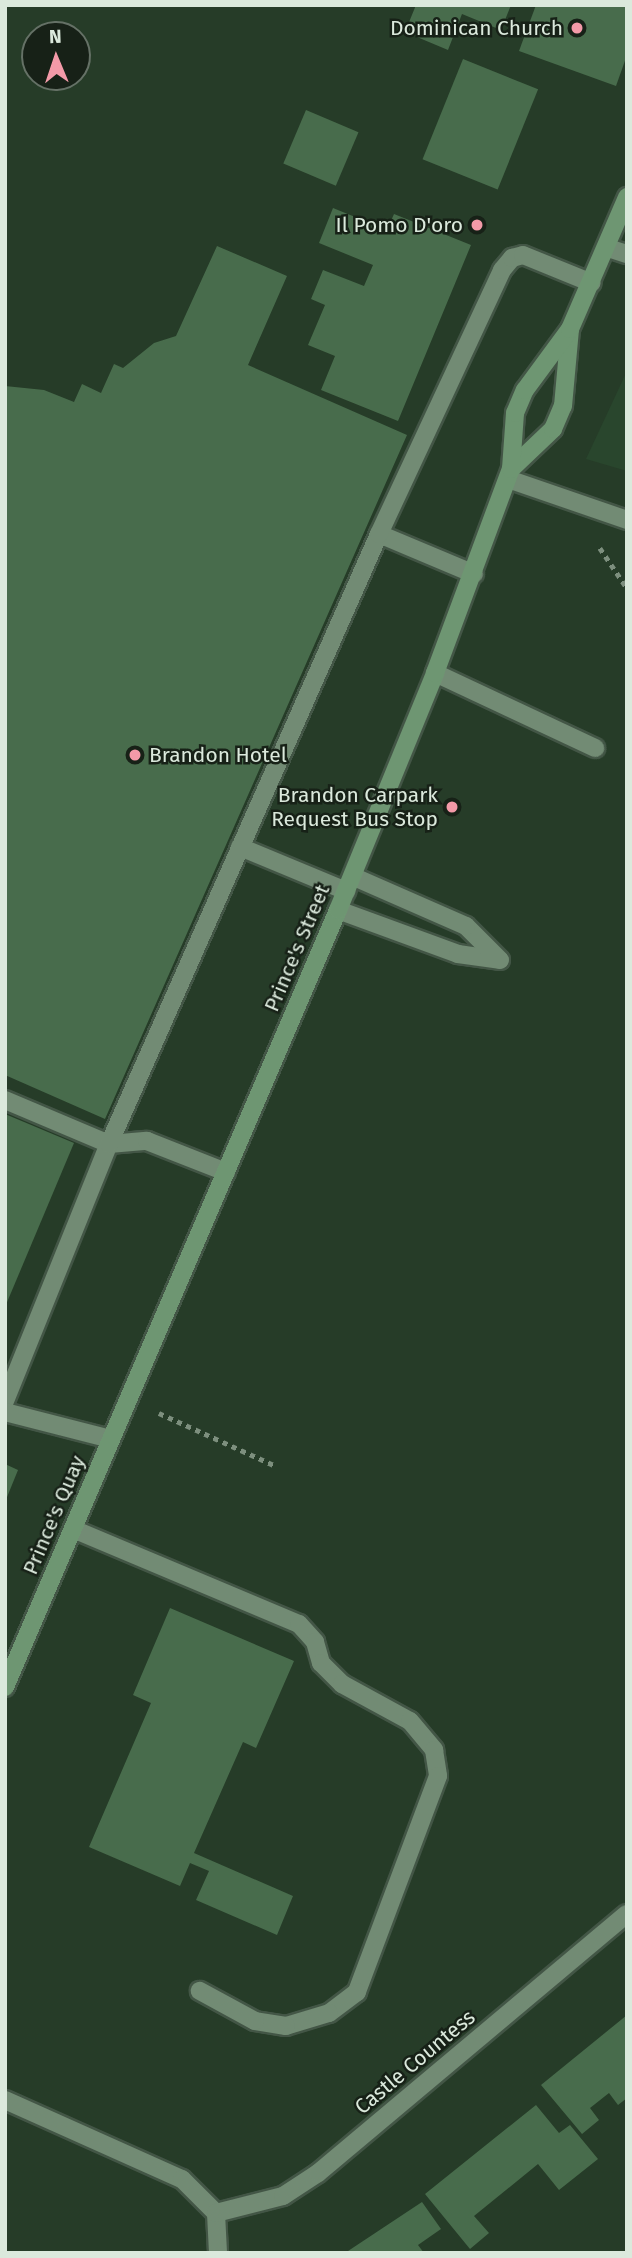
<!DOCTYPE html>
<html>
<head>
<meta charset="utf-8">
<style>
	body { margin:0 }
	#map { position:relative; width:632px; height:2258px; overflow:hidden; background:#263c28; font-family:"Fira Sans",sans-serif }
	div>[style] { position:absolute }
	.built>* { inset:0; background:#29462d }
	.building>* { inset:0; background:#486c4c; transform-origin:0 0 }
	.path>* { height:4.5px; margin-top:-2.25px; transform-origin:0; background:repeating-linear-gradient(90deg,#7d8f7e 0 5px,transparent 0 10px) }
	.roads { filter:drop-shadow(2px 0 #435646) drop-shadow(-2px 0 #435646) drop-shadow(0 2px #435646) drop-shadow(0 -2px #435646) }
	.service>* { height:18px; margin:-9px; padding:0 9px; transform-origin:9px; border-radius:9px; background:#728b74 }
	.pedestrian>* { height:18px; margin:-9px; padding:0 9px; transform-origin:9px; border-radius:9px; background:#728b74 }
	.minor>* { height:18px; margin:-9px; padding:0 9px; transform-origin:9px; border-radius:9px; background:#728b74 }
	.tertiary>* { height:18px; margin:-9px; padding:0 9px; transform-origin:9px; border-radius:9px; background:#728b74 }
	.secondary>* { height:18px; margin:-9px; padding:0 9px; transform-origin:9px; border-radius:9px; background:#6e9672 }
	.dots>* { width:19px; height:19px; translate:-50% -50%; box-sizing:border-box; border:4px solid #172117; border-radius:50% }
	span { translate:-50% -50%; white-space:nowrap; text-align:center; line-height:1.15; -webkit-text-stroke:5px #172117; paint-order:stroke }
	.poi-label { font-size:21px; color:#dbe9dc }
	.right { translate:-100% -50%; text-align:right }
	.left { translate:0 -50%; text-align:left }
	.street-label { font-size:21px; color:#dbe9dc }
	.frame { position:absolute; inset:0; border:7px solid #dbe9dc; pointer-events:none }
	.north { position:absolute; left:21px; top:21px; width:70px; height:70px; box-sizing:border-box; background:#172117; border:2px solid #657166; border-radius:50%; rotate:358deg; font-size:19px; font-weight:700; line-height:28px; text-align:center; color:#dbe9dc }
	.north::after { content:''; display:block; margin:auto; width:24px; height:32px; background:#f39aa8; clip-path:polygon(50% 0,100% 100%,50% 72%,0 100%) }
</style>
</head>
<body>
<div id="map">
	<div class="built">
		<i style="clip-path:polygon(627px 371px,627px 471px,586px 459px)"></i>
	</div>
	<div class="building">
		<i style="clip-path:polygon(416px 5px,511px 5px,501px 30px,462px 14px,448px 50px,405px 32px)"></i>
		<i style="clip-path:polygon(536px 5px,627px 5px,627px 55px,616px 86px,519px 51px)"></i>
		<i style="left:463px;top:59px;width:81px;height:108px;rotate:22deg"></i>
		<i style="left:306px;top:110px;width:57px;height:58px;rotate:23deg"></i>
		<i style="clip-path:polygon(333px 208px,387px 230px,394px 214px,471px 245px,398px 421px,321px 390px,335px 356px,308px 345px,325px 305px,311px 299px,323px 270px,364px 286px,373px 265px,319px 243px)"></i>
		<i style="clip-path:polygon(217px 246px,287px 276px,248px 365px,407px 435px,105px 1119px,5px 1075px,5px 386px,44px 390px,74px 402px,82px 384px,101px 393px,114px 364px,123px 368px,154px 343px,176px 336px)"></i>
		<i style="clip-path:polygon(5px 1114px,74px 1143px,5px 1307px)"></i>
		<i style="clip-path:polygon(5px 1464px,18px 1470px,5px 1502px)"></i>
		<i style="clip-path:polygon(170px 1608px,294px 1661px,256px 1748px,243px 1742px,194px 1853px,293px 1896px,277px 1935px,196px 1900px,209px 1871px,190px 1863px,180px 1886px,89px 1847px,151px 1703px,133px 1695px)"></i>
		<i style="clip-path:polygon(627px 2015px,627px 2098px,618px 2105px,609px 2093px,590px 2108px,599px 2120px,582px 2134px,541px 2085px)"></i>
		<i style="clip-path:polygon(536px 2105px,559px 2133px,570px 2125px,598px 2159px,559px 2190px,538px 2164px,474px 2216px,489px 2233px,470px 2249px,425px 2194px)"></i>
		<i style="clip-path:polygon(422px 2202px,441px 2229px,418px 2245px,424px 2253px,345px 2253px)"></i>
	</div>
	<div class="path">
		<i style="left:600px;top:548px;width:48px;rotate:56deg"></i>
		<i style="left:159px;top:1413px;width:128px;rotate:24.4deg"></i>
	</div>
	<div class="roads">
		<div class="service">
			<i style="left:379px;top:534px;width:103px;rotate:22.8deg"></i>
			<i style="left:435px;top:673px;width:177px;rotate:25.1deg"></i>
			<i style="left:240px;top:847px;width:115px;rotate:22.5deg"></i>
			<i style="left:338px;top:910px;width:128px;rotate:20.1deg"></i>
			<i style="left:458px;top:954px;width:42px;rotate:8.1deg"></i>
			<i style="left:500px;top:960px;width:48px;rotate:-135deg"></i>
			<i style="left:466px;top:926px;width:124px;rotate:-156.3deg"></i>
			<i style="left:5px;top:1100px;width:113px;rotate:22.9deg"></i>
			<i style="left:109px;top:1144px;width:38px;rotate:-5deg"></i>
			<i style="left:147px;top:1141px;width:85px;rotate:21.4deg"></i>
			<i style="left:5px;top:1401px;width:277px;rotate:-68deg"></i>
			<i style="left:109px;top:1144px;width:667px;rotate:-66.12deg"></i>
			<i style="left:379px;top:534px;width:291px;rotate:-65deg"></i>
			<i style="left:502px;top:270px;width:16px;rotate:-50deg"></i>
			<i style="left:512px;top:258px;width:11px;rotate:-15deg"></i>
			<i style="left:523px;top:255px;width:74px;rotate:22.1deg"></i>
			<i style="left:73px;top:1529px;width:245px;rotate:22.8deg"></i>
			<i style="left:299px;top:1624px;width:24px;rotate:48deg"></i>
			<i style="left:315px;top:1642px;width:22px;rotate:74deg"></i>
			<i style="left:321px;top:1663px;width:30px;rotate:45deg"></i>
			<i style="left:342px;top:1684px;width:77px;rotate:28.6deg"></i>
			<i style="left:410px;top:1721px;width:38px;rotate:50deg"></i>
			<i style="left:434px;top:1750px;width:26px;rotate:81deg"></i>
			<i style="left:438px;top:1776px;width:231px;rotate:110.6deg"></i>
			<i style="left:357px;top:1992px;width:35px;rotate:143deg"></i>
			<i style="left:329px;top:2013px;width:45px;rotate:163.2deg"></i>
			<i style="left:286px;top:2026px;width:31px;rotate:-171deg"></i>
			<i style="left:255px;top:2021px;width:63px;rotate:-151.4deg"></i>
		</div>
		<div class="pedestrian">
			<i style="left:508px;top:479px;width:126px;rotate:19deg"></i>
		</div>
		<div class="minor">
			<i style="left:5px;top:1412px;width:109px;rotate:14.3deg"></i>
			<i style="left:5px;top:2100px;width:194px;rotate:24.1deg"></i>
			<i style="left:182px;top:2179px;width:48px;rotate:45deg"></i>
			<i style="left:216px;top:2213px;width:40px;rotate:87.1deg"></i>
			<i style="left:216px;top:2213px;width:69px;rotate:-14.2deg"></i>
			<i style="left:283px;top:2196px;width:42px;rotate:-33.3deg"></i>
			<i style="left:318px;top:2173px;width:403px;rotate:-40deg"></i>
		</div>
		<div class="tertiary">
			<i style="left:608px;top:248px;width:20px;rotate:18deg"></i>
		</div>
		<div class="secondary">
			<i style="left:511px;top:469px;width:58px;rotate:-43.6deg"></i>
			<i style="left:553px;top:429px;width:25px;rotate:-67deg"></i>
			<i style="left:563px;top:406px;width:77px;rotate:-84.8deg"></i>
			<i style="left:5px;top:1687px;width:845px;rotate:-66.8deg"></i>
			<i style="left:338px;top:910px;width:256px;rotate:-67.7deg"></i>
			<i style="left:435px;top:673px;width:218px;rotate:-69.6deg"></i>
			<i style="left:511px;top:469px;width:56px;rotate:-85.9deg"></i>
			<i style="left:515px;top:413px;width:25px;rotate:-67deg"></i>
			<i style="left:525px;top:390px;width:76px;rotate:-53.6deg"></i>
			<i style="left:570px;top:329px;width:144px;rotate:-66.6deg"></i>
		</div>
	</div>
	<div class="dots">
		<i style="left:577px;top:28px;background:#f39aa8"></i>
		<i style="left:477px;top:225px;background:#f39aa8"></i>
		<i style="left:135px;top:755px;background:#f39aa8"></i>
		<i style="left:452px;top:807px;background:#f39aa8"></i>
	</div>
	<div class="poi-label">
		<span class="right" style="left:563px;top:28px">Dominican Church</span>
		<span class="right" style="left:463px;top:225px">Il Pomo D'oro</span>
		<span class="left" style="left:149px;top:755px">Brandon Hotel</span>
		<span class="right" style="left:438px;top:807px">Brandon Carpark<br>Request Bus Stop</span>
	</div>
	<div class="street-label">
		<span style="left:297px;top:948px;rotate:-67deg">Prince's Street</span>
		<span style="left:54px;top:1515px;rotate:-67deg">Prince's Quay</span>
		<span style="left:415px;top:2062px;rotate:-40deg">Castle Countess</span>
	</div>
	<div class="frame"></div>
	<div class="north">N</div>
</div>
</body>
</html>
